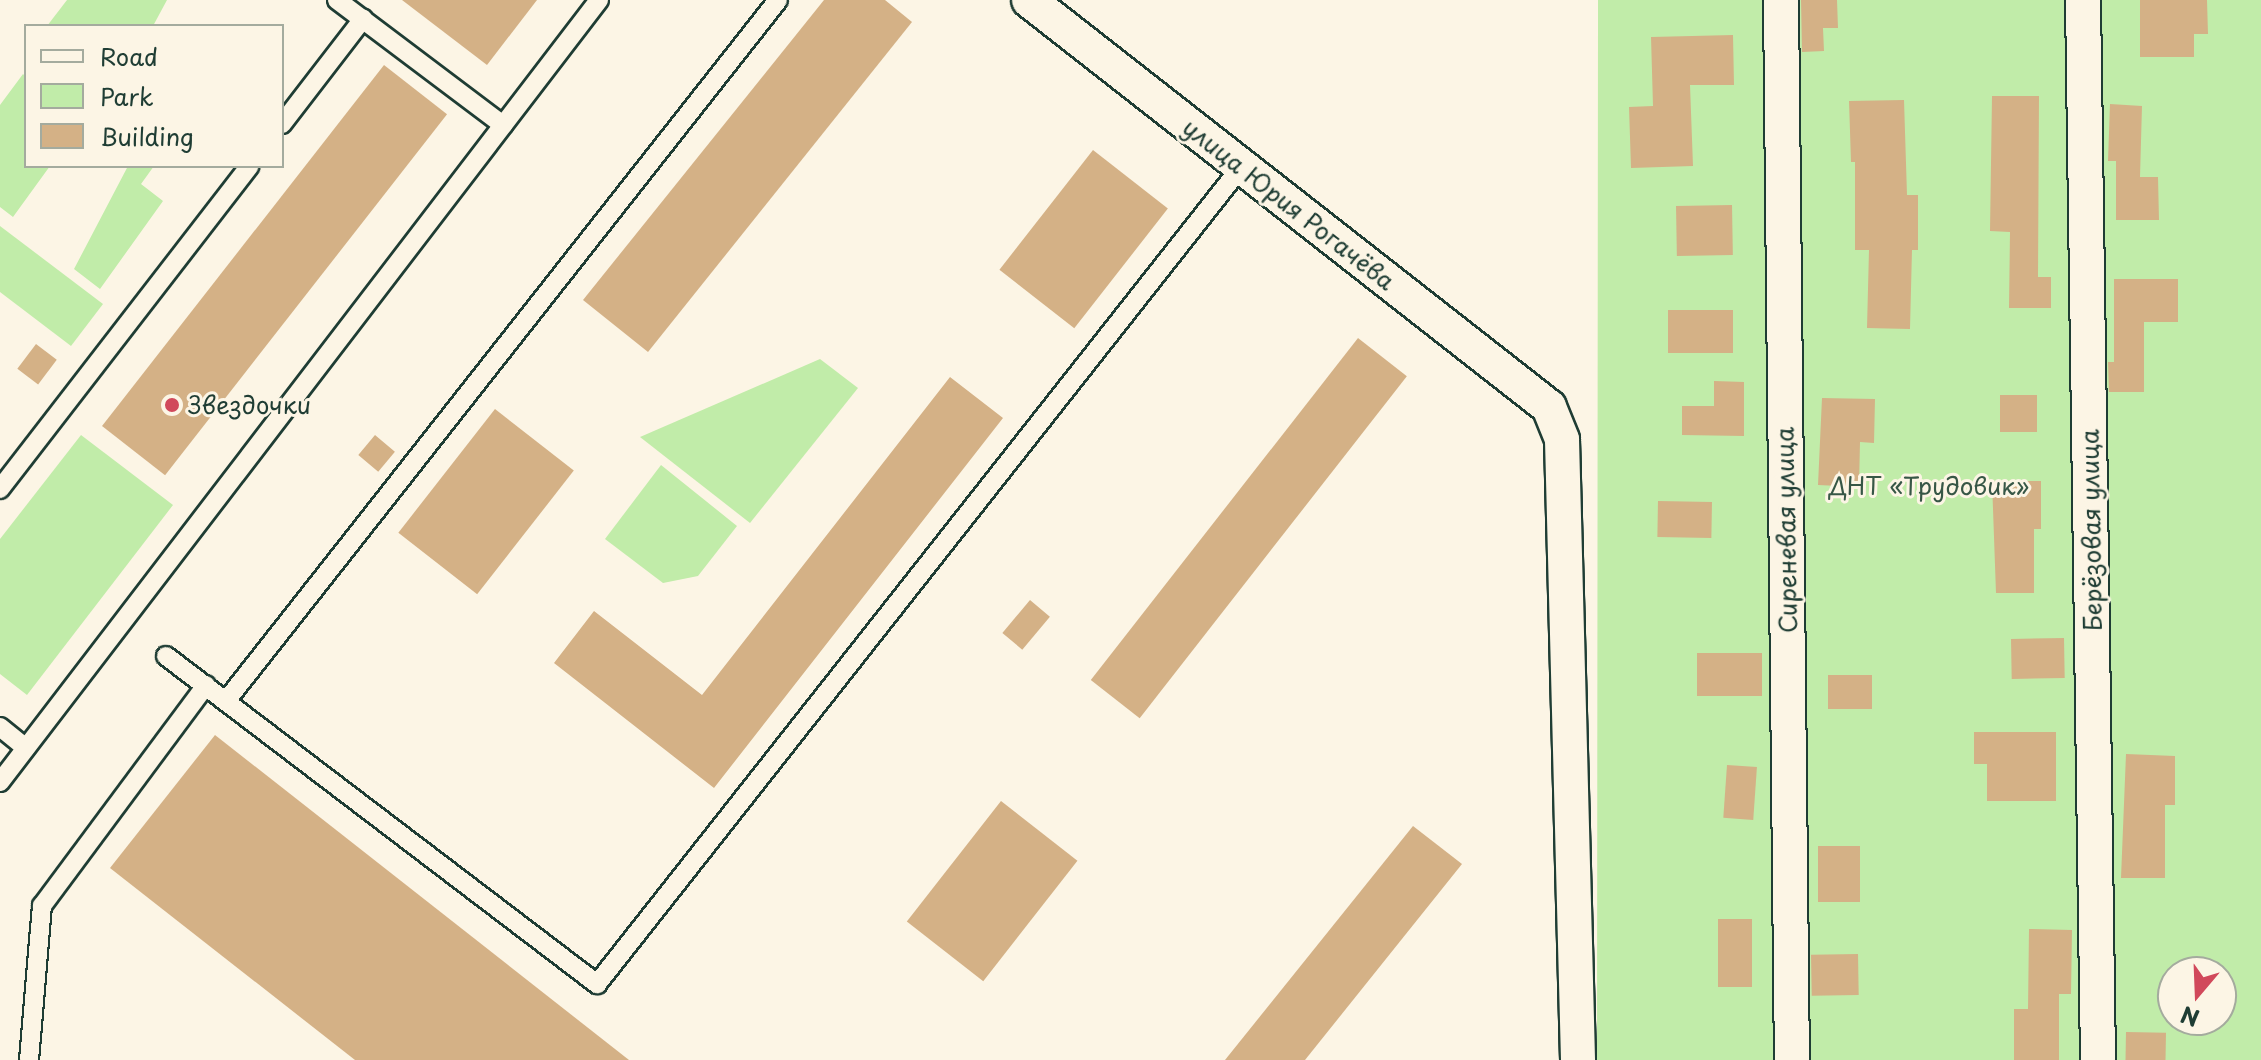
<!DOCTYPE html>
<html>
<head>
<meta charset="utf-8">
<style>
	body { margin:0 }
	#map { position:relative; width:2261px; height:1060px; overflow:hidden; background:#fcf5e5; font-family:"Playpen Sans",sans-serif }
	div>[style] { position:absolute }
	.green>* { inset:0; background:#c1eca9 }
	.building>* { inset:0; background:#d4b186; transform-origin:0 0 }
	.roads { filter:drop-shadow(2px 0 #1f3d34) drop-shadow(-2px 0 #1f3d34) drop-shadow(0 2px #1f3d34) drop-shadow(0 -2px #1f3d34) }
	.service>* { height:18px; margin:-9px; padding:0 9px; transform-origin:9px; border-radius:9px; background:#fcf5e5 }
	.minor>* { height:34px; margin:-17px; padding:0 17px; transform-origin:17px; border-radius:17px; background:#fcf5e5 }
	.dots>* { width:22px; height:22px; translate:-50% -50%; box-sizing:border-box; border:4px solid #fcf5e5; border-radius:50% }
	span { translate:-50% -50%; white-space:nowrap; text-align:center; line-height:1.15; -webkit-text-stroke:6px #fcf5e5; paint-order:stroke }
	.street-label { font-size:24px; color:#1f3d34 }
	.poi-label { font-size:24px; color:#1f3d34 }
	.left { translate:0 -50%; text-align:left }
	.park-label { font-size:24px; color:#375746 }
	.legend { position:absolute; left:24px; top:24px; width:260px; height:144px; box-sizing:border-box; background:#fcf5e5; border:2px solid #a4ab9e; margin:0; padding:10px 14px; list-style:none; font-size:24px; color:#1f3d34 }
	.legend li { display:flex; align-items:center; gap:16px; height:40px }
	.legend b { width:40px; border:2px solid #a4ab9e }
	.north { position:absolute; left:2157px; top:956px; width:80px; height:80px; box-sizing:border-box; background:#fcf5e5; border:2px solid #a4ab9e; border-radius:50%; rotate:199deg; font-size:22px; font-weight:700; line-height:32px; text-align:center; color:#1f3d34 }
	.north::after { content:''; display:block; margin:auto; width:28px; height:36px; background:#d1495b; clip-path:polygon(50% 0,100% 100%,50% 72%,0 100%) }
</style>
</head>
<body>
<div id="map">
	<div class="green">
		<i style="clip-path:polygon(67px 0,167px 0,153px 26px,47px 26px)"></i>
		<i style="clip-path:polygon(evenodd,1598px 0,2261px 0,2261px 1060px,1597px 1060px,1598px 0,2173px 972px,2221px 972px,2221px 1020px,2173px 1020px,2173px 972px)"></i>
		<i style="clip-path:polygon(23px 74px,26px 77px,26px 166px,50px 166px,13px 217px,0 207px,0 105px)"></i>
		<i style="clip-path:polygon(128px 166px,154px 166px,141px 184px,163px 201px,100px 289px,74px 269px)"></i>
		<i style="clip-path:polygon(0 226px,103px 304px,71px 346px,0 292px)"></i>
		<i style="clip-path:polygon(820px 359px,858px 388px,750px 523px,640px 437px)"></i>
		<i style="clip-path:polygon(81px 435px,173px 505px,27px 695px,0 674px,0 539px)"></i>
		<i style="clip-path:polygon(661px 465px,737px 526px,698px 576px,663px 583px,605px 539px)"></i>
	</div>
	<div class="building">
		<i style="clip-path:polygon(402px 0,537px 0,487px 65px)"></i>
		<i style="clip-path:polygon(824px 0,885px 0,912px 22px,648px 352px,583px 300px)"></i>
		<i style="clip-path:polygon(1801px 0,1837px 0,1838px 28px,1823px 28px,1824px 51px,1802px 52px)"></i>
		<i style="clip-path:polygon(2140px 0,2207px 0,2208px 34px,2194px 34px,2194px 57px,2140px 57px)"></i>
		<i style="clip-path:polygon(1733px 35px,1734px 85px,1690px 85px,1693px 166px,1631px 168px,1629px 107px,1653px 106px,1651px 37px)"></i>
		<i style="left:384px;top:65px;width:80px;height:458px;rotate:38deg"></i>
		<i style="clip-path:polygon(1992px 96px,2039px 96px,2038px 277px,2051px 277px,2051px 308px,2009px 308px,2010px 232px,1990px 231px)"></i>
		<i style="clip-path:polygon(1904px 100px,1907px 195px,1918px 195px,1918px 250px,1912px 250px,1910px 329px,1867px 328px,1869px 250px,1855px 250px,1855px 162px,1851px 162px,1849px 101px)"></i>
		<i style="clip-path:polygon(2110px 104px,2142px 106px,2140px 177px,2158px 177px,2159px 220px,2116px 220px,2116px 161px,2108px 161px)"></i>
		<i style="left:1093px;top:150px;width:95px;height:152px;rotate:38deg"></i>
		<i style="left:1732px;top:205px;width:50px;height:56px;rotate:89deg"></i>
		<i style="clip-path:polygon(2114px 279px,2178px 279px,2178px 322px,2144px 322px,2144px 392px,2109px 392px,2108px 362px,2114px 362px)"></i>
		<i style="left:1733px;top:310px;width:43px;height:65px;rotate:90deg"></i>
		<i style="left:1358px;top:338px;width:62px;height:434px;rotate:38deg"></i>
		<i style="left:36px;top:344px;width:26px;height:31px;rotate:37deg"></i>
		<i style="clip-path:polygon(950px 377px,1003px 418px,714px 788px,554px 663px,594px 611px,702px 695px)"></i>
		<i style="clip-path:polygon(1714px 381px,1744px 382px,1744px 436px,1682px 435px,1682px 406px,1714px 406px)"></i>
		<i style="left:2000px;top:395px;width:37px;height:37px"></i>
		<i style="clip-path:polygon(1822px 398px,1875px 399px,1874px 443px,1860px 442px,1859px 487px,1818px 485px)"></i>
		<i style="left:495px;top:409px;width:100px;height:157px;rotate:38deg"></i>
		<i style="left:375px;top:435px;width:26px;height:26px;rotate:40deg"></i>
		<i style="clip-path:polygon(1992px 481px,2041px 481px,2041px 529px,2034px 529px,2034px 593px,1996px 593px)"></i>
		<i style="left:1658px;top:501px;width:54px;height:36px;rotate:1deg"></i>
		<i style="left:1030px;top:600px;width:26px;height:43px;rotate:40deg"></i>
		<i style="left:2064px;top:638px;width:40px;height:53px;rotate:89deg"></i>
		<i style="left:1697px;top:653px;width:65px;height:43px"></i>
		<i style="left:1828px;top:675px;width:44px;height:34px"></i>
		<i style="clip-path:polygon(1974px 732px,2056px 732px,2056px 801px,1987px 801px,1987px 764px,1974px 764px)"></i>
		<i style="clip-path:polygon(215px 735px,629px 1060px,355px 1060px,110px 868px)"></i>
		<i style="clip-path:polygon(2126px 754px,2175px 756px,2175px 805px,2165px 805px,2165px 878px,2121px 878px)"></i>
		<i style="left:1727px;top:765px;width:30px;height:53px;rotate:4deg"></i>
		<i style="left:1001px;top:801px;width:97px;height:153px;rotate:38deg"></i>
		<i style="clip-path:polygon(1413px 826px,1462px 864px,1305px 1060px,1225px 1060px)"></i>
		<i style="left:1818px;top:846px;width:42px;height:56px"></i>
		<i style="left:1718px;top:919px;width:34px;height:68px"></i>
		<i style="clip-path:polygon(2029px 929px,2072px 930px,2071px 994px,2059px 994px,2059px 1060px,2014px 1060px,2014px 1009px,2028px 1009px)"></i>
		<i style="left:1858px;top:954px;width:41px;height:47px;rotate:89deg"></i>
		<i style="left:2126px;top:1032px;width:40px;height:28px;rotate:1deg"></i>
	</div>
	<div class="roads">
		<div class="service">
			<i style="left:337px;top:0;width:208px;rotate:37deg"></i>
			<i style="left:282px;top:124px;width:133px;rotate:-52.4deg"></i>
			<i style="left:0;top:489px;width:408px;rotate:-52.3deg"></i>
			<i style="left:166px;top:656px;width:542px;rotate:37.27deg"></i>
			<i style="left:597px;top:984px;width:1040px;rotate:-51.75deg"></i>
			<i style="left:226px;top:701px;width:892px;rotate:-51.78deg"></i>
			<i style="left:0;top:727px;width:33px;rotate:39deg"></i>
			<i style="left:0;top:782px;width:985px;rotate:-52.55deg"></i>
			<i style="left:29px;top:1060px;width:155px;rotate:-85.2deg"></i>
			<i style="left:42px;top:906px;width:275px;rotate:-53.4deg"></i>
		</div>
		<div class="minor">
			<i style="left:1029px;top:0;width:660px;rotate:38.05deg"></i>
			<i style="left:1549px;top:407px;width:35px;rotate:68deg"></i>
			<i style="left:1562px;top:440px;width:620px;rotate:88.52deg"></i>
			<i style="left:1781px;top:0;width:1060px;rotate:89.41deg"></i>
			<i style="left:2083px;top:0;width:1060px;rotate:89.19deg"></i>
		</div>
	</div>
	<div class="dots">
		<i style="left:172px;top:405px;background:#d1495b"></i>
	</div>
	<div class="street-label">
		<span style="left:1289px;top:204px;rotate:38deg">улица Юрия Рогачёва</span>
		<span style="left:1786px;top:530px;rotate:-91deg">Сиреневая улица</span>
		<span style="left:2091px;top:530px;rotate:-91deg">Берёзовая улица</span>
	</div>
	<div class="poi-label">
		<span class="left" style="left:188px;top:405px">Звездочки</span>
	</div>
	<div class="park-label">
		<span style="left:1929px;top:486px">ДНТ «Трудовик»</span>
	</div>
	<ul class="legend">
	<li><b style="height:10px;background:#fcf5e5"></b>Road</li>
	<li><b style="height:22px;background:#c1eca9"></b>Park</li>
	<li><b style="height:22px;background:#d4b186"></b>Building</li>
	</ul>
	<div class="north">N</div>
</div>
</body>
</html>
